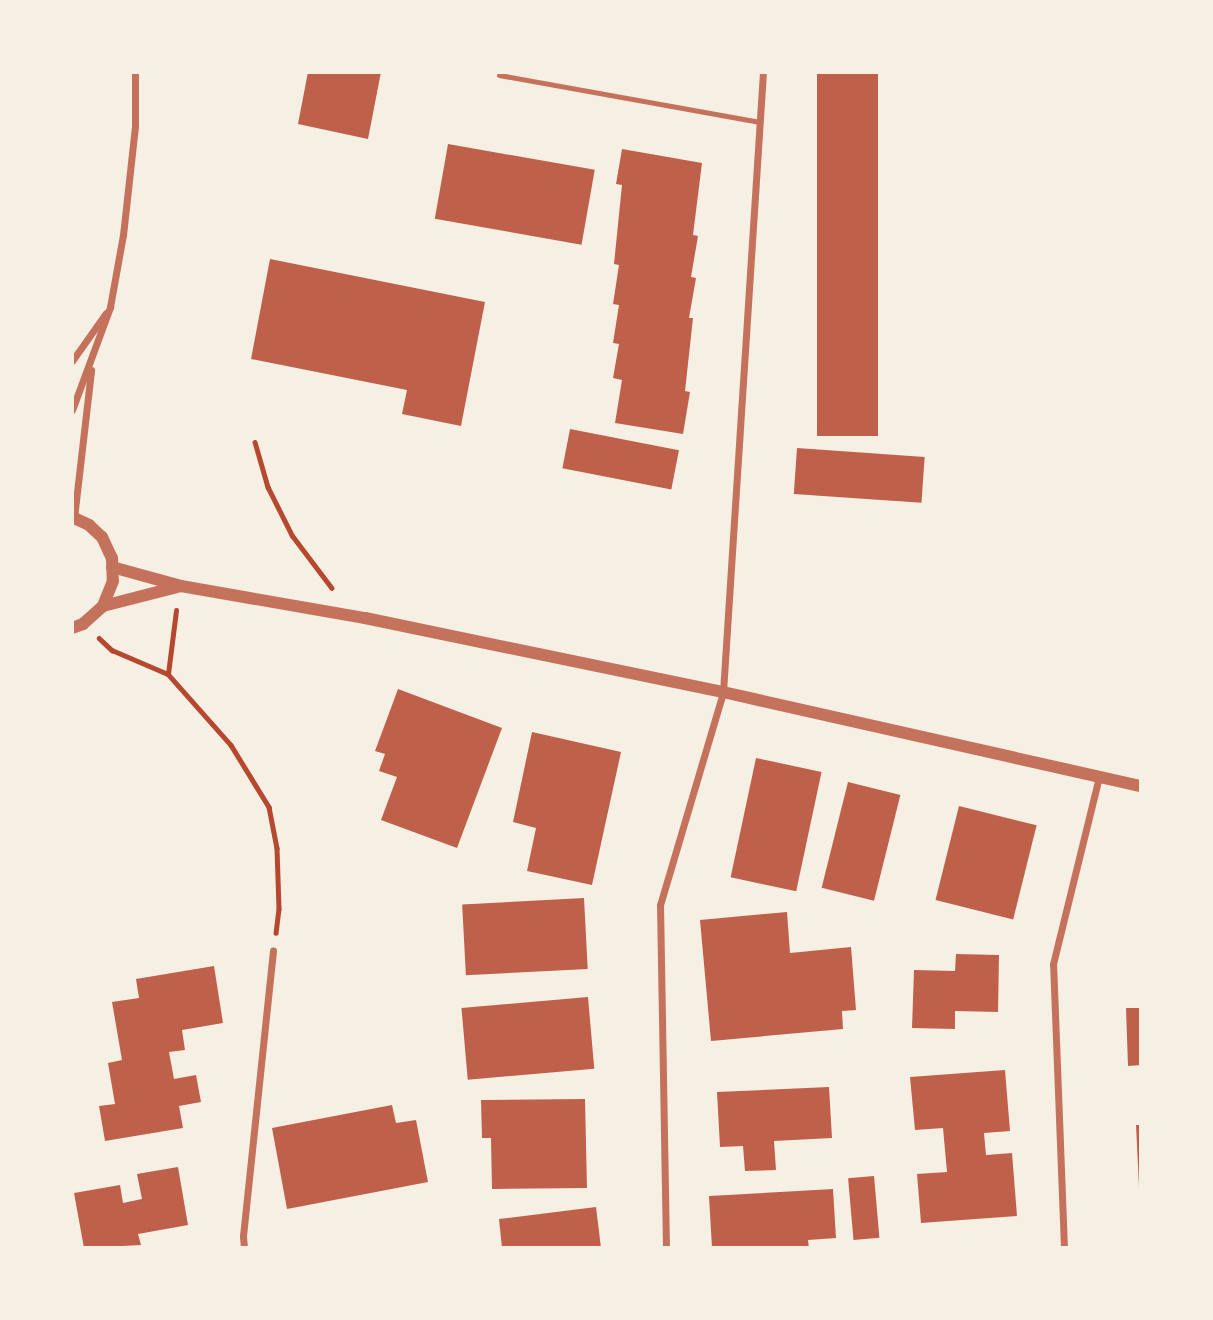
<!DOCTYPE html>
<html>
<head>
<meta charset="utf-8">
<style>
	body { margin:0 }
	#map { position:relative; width:1213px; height:1320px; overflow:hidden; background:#f6efe4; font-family:"Alegreya Sans",sans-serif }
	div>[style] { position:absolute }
	.building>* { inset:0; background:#bf614a; transform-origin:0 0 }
	.path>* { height:4.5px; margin:-2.25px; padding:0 2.25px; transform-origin:2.25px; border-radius:2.25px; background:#b5482f }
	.service>* { height:5px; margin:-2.5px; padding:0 2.5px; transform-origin:2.5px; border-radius:2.5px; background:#c5725c }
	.minor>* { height:7px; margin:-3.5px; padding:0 3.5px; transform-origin:3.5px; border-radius:3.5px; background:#c5725c }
	.tertiary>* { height:12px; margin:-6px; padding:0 6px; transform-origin:6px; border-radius:6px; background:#c5725c }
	span { translate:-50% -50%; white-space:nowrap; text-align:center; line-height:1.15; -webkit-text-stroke:5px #f6efe4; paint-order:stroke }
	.frame { position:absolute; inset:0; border:74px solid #f6efe4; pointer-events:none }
</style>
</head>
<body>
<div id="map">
	<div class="building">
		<i style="clip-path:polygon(308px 72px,381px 72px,368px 139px,298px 124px)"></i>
		<i style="left:817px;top:72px;width:61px;height:364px"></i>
		<i style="left:448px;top:144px;width:149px;height:76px;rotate:10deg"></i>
		<i style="clip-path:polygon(622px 149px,702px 163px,693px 235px,698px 236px,691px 277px,696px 278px,689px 318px,693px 318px,685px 391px,690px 392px,683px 434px,615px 423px,622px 380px,613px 378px,619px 344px,613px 343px,619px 305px,613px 304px,619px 265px,614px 264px,622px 185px,616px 184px)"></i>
		<i style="clip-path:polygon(270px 259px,485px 302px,461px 426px,402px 414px,407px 390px,251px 359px)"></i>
		<i style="left:570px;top:429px;width:111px;height:40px;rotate:11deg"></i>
		<i style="left:797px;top:448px;width:128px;height:46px;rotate:4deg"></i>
		<i style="clip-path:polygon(398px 689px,502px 728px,457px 848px,381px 820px,397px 777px,379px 771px,385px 754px,375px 751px)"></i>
		<i style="clip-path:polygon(532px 732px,621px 752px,592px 885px,527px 871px,536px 828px,513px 822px)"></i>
		<i style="left:756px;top:758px;width:67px;height:122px;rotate:12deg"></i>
		<i style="left:848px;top:782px;width:54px;height:109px;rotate:14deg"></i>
		<i style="left:959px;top:806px;width:80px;height:97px;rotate:14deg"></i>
		<i style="left:584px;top:898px;width:71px;height:122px;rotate:87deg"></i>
		<i style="clip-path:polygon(787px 912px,790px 953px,851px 947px,856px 1010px,842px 1011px,843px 1029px,711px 1041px,700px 920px)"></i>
		<i style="clip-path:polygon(956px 954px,999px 955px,998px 1012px,955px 1011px,955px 1029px,912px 1028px,914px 970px,955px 971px)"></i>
		<i style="clip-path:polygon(214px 966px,223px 1023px,182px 1030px,185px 1050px,169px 1052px,174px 1079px,196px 1075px,201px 1102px,179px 1106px,183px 1128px,105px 1141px,99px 1106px,115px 1104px,108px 1063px,122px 1060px,112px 1002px,139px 998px,136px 979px)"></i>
		<i style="left:588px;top:997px;width:72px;height:127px;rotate:85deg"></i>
		<i style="clip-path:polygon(1126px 1008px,1141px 1008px,1141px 1065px,1128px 1066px)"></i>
		<i style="clip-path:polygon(1005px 1070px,1010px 1131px,984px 1133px,986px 1155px,1012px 1153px,1017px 1216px,921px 1223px,917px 1174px,947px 1172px,943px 1128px,915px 1130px,910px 1077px)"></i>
		<i style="clip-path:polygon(829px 1087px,832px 1138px,774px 1141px,776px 1170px,745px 1171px,743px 1146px,720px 1147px,717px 1092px)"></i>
		<i style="clip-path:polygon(585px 1099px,587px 1188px,492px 1189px,491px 1138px,482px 1138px,481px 1100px)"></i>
		<i style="clip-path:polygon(392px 1105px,396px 1123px,416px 1120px,428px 1182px,287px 1209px,272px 1128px)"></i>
		<i style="clip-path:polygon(1136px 1125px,1141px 1125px,1141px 1187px,1139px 1187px)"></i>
		<i style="clip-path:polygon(178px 1167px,188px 1225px,138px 1234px,141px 1245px,84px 1248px,74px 1193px,120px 1185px,123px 1203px,142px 1199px,137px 1174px)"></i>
		<i style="left:874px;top:1176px;width:62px;height:26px;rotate:85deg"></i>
		<i style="clip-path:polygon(833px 1189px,836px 1238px,808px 1240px,809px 1248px,712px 1248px,709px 1196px)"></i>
		<i style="clip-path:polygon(596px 1207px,601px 1248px,502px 1248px,499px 1219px)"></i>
	</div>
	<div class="path">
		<i style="left:255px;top:442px;width:47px;rotate:73.9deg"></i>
		<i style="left:268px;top:487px;width:54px;rotate:63.4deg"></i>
		<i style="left:292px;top:535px;width:66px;rotate:53deg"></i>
		<i style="left:99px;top:638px;width:18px;rotate:43deg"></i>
		<i style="left:112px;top:650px;width:61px;rotate:23.2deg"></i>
		<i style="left:168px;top:674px;width:95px;rotate:48.4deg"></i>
		<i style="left:231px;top:745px;width:73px;rotate:58.5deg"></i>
		<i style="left:269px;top:807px;width:42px;rotate:79deg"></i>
		<i style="left:277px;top:848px;width:61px;rotate:88.1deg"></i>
		<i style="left:279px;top:909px;width:24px;rotate:97deg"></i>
		<i style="left:168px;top:674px;width:64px;rotate:-82.8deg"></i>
	</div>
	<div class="service">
		<i style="left:499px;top:75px;width:265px;rotate:10.2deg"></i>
	</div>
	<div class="minor">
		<i style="left:72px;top:361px;width:59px;rotate:-54.7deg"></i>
		<i style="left:72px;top:410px;width:110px;rotate:-69.7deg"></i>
		<i style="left:110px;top:307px;width:73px;rotate:-79.8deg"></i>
		<i style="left:123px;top:235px;width:110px;rotate:-83.7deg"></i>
		<i style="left:135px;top:126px;width:54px;rotate:-90deg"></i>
		<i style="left:74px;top:518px;width:149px;rotate:-83.4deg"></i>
		<i style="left:244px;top:1248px;width:12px;rotate:-95deg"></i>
		<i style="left:243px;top:1236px;width:287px;rotate:-84deg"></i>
		<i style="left:666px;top:1248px;width:343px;rotate:-91deg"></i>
		<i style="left:660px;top:905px;width:222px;rotate:-73.5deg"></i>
		<i style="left:723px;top:692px;width:621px;rotate:-86.31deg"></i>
		<i style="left:1064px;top:1248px;width:284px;rotate:-92.2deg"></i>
		<i style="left:1053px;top:964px;width:193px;rotate:-76.2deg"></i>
	</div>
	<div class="tertiary">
		<i style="left:72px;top:517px;width:19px;rotate:25deg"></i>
		<i style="left:89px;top:525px;width:18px;rotate:43deg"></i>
		<i style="left:102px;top:537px;width:23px;rotate:65deg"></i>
		<i style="left:112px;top:558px;width:23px;rotate:88deg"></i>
		<i style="left:113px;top:581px;width:27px;rotate:112deg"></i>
		<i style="left:103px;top:606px;width:27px;rotate:138deg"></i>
		<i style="left:83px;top:624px;width:12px;rotate:160deg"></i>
		<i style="left:112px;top:567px;width:72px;rotate:15.4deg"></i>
		<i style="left:181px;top:586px;width:187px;rotate:9.9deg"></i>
		<i style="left:365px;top:618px;width:366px;rotate:11.7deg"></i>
		<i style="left:723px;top:692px;width:428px;rotate:12.7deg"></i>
		<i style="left:103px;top:606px;width:76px;rotate:-14.4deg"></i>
	</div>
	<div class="frame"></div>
</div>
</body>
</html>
